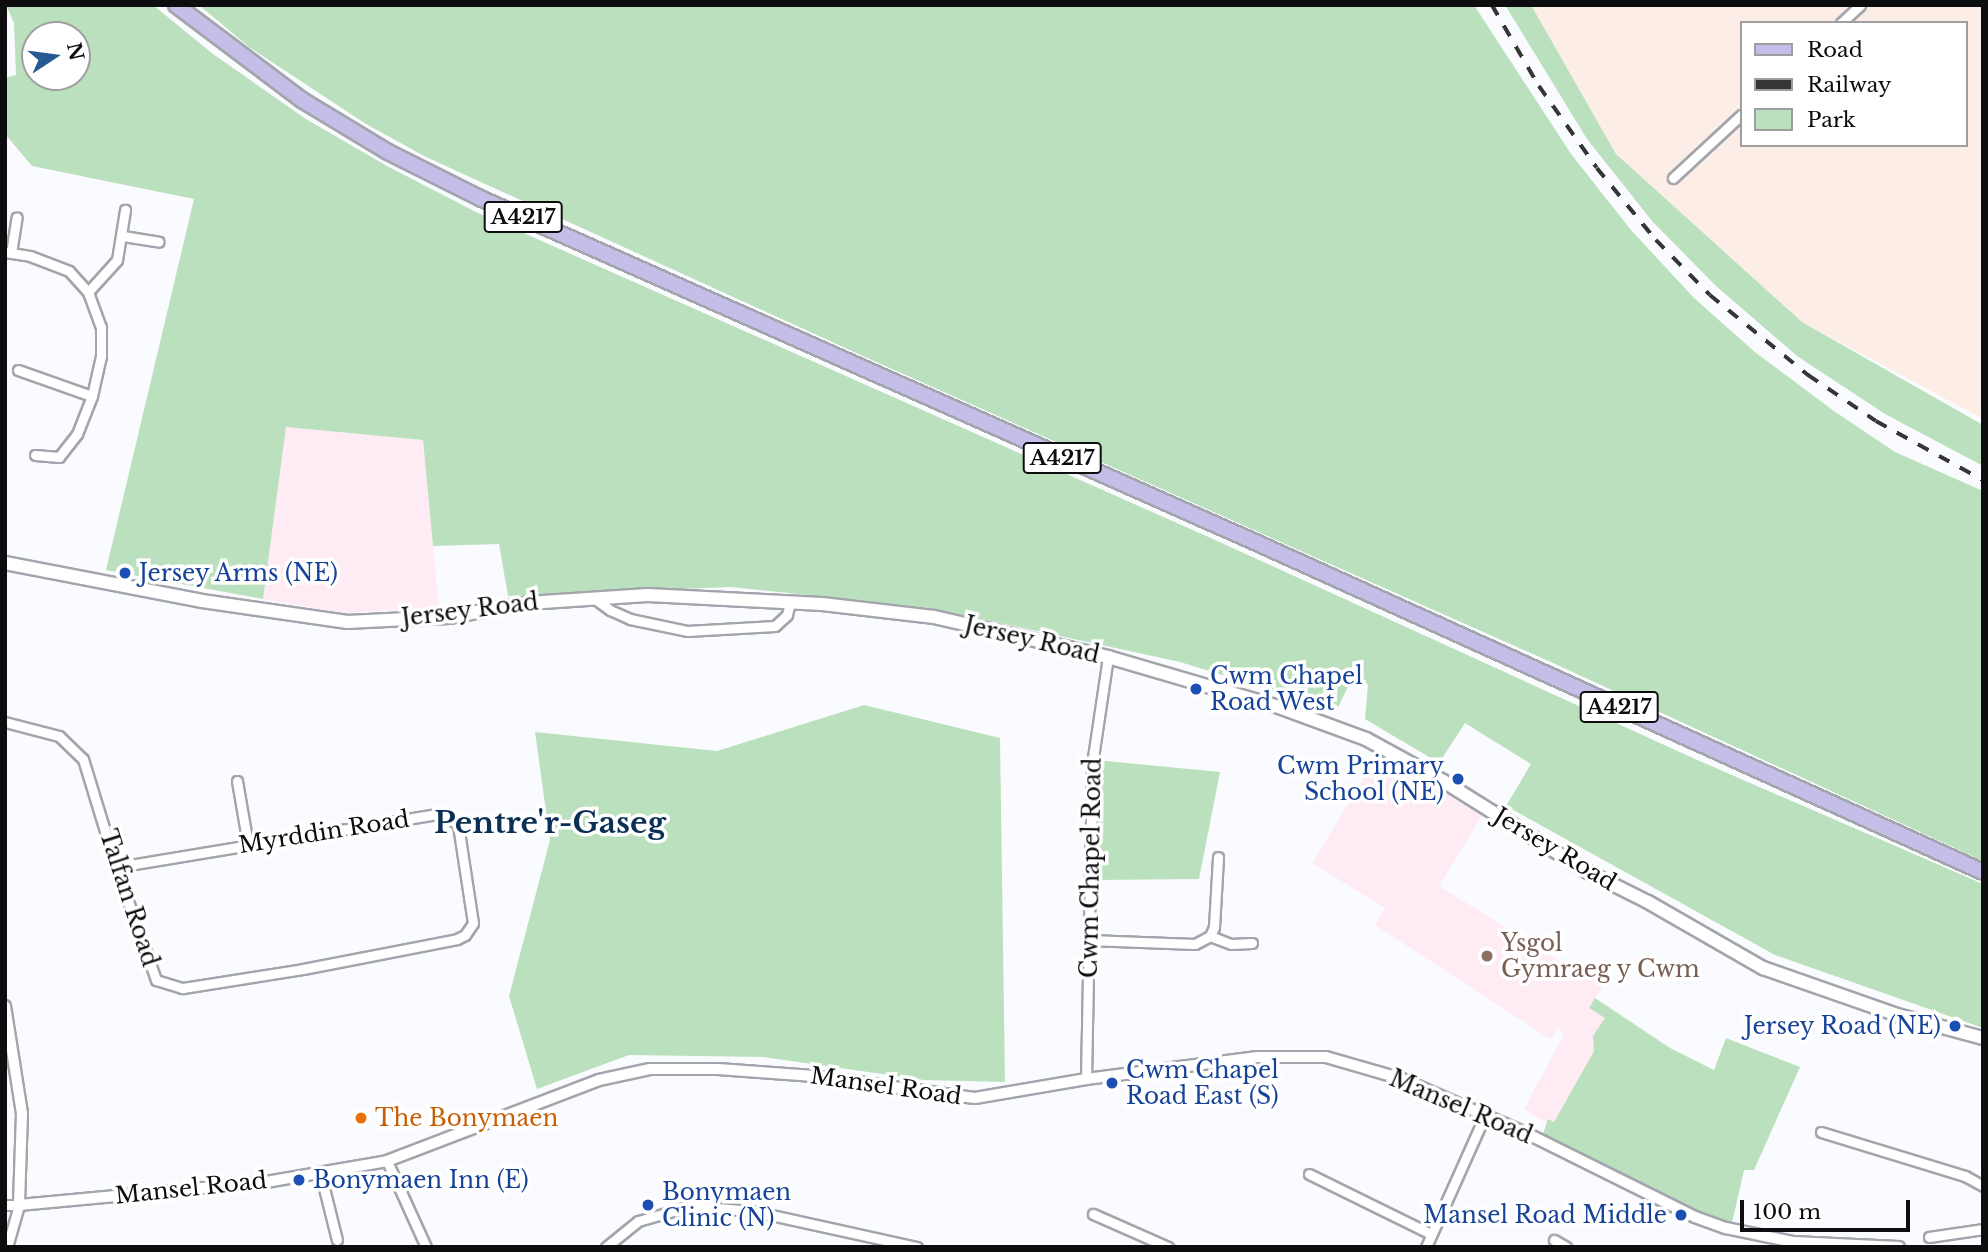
<!DOCTYPE html>
<html>
<head>
<meta charset="utf-8">
<style>
	body { margin:0 }
	#map { position:relative; width:1988px; height:1252px; overflow:hidden; background:#fafbfe; font-family:"Libre Baskerville",serif }
	div>[style] { position:absolute }
	.commercial>* { inset:0; background:#fceee7 }
	.education>* { inset:0; background:#ffebf3 }
	.green>* { inset:0; background:#bbe0bd }
	.roads { filter:drop-shadow(2px 0 #a3a5ac) drop-shadow(-2px 0 #a3a5ac) drop-shadow(0 2px #a3a5ac) drop-shadow(0 -2px #a3a5ac) }
	.minor>* { height:9px; margin:-4.5px; padding:0 4.5px; transform-origin:4.5px; border-radius:4.5px; background:#fff }
	.tertiary>* { height:10px; margin:-5px; padding:0 5px; transform-origin:5px; border-radius:5px; background:#fff }
	.secondary>* { height:12px; margin:-6px; padding:0 6px; transform-origin:6px; border-radius:6px; background:#fff }
	.primary>* { height:14px; margin:-7px; padding:0 7px; transform-origin:7px; border-radius:7px; background:#c5bee8 }
	.rail>* { height:3.5px; margin-top:-1.75px; transform-origin:0; background:repeating-linear-gradient(90deg,#353538 0 12px,transparent 0 24px) }
	.dots>* { width:19px; height:19px; translate:-50% -50%; box-sizing:border-box; border:4px solid #fff; border-radius:50% }
	span { translate:-50% -50%; white-space:nowrap; text-align:center; line-height:1.15; -webkit-text-stroke:7px #fff; paint-order:stroke }
	.shield-label span { padding:2px 5px; background:#fff; border:2px solid; border-radius:5px; -webkit-text-stroke-width:0 }
	.shield-label { font-size:21px; color:#0d0d10; font-weight:700 }
	.transit-label { font-size:23px; color:#164399 }
	.left { translate:0 -50%; text-align:left }
	.right { translate:-100% -50%; text-align:right }
	.street-label { font-size:23px; color:#0d0d10 }
	.education-label { font-size:23px; color:#785e54 }
	.food-label { font-size:23px; color:#c56008 }
	.district-label { font-size:30px; color:#0a3055; font-weight:700 }
	.frame { position:absolute; inset:0; border:7px solid #0d0d10; pointer-events:none }
	.legend { position:absolute; left:1740px; top:21px; width:228px; height:126px; box-sizing:border-box; background:#fff; border:2px solid #9e9e9f; margin:0; padding:9px 12px; list-style:none; font-size:21px; color:#0d0d10 }
	.legend li { display:flex; align-items:center; gap:14px; height:35px }
	.legend b { width:35px; border:2px solid #9e9e9f }
	.north { position:absolute; left:21px; top:21px; width:70px; height:70px; box-sizing:border-box; background:#fff; border:2px solid #9e9e9f; border-radius:50%; rotate:77deg; font-size:19px; font-weight:700; line-height:28px; text-align:center; color:#0d0d10 }
	.north::after { content:''; display:block; margin:auto; width:24px; height:32px; background:#245992; clip-path:polygon(50% 0,100% 100%,50% 72%,0 100%) }
	.scale { position:absolute; left:1740px; top:1200px; width:170px; height:32px; box-sizing:border-box; border:4px solid #0d0d10; border-top:0; padding-left:9px; font-size:21px; line-height:24px; white-space:nowrap; color:#0d0d10; -webkit-text-stroke:5px #fff; paint-order:stroke }
</style>
</head>
<body>
<div id="map">
	<div class="commercial">
		<i style="clip-path:polygon(evenodd,1531px 5px,1983px 5px,1983px 419px,1802px 322px,1616px 154px,1531px 5px,1741px 23px,1965px 23px,1965px 145px,1741px 145px,1741px 23px)"></i>
	</div>
	<div class="education">
		<i style="clip-path:polygon(286px 427px,423px 440px,439px 608px,342px 613px,263px 599px)"></i>
		<i style="clip-path:polygon(1379px 753px,1482px 816px,1439px 886px,1602px 987px,1589px 1008px,1605px 1018px,1594px 1036px,1594px 1051px,1554px 1122px,1548px 1119px,1546px 1123px,1524px 1109px,1563px 1036px,1559px 1027px,1550px 1039px,1375px 925px,1385px 908px,1312px 863px)"></i>
	</div>
	<div class="green">
		<i style="clip-path:polygon(evenodd,6px 5px,153px 5px,213px 54px,306px 119px,387px 166px,474px 211px,1213px 539px,1695px 759px,1983px 884px,1983px 1028px,1775px 955px,1506px 806px,1531px 764px,1465px 723px,1439px 763px,1365px 719px,1368px 684px,1350px 682px,1337px 710px,1180px 662px,930px 608px,731px 587px,508px 596px,499px 544px,433px 546px,423px 440px,286px 427px,263px 599px,106px 570px,194px 199px,32px 166px,5px 134px,5px 78px,16px 75px,14px 23px,6px 5px,35px 35px,77px 35px,77px 77px,35px 77px,35px 35px)"></i>
		<i style="clip-path:polygon(199px 5px,1474px 5px,1571px 154px,1631px 230px,1694px 298px,1756px 353px,1834px 411px,1895px 452px,1983px 491px,1983px 861px,1553px 663px,865px 357px,426px 157px,366px 124px,249px 47px)"></i>
		<i style="clip-path:polygon(1505px 5px,1531px 5px,1616px 154px,1802px 322px,1983px 425px,1983px 466px,1885px 414px,1797px 356px,1716px 286px,1652px 221px,1587px 139px)"></i>
		<i style="clip-path:polygon(864px 705px,1000px 738px,1005px 1082px,924px 1080px,763px 1057px,629px 1055px,537px 1089px,509px 996px,550px 840px,535px 732px,717px 751px)"></i>
		<i style="clip-path:polygon(1095px 760px,1220px 772px,1199px 879px,1095px 880px)"></i>
		<i style="clip-path:polygon(1595px 998px,1670px 1048px,1714px 1070px,1726px 1038px,1800px 1067px,1754px 1170px,1744px 1170px,1732px 1223px,1696px 1213px,1542px 1137px,1548px 1119px,1554px 1122px,1594px 1051px,1593px 1036px,1605px 1018px,1589px 1008px)"></i>
	</div>
	<div class="roads">
		<div class="minor">
			<i style="left:1841px;top:23px;width:26px;rotate:-43deg"></i>
			<i style="left:1673px;top:178px;width:93px;rotate:-42.8deg"></i>
			<i style="left:123px;top:236px;width:36px;rotate:9deg"></i>
			<i style="left:5px;top:252px;width:25px;rotate:9deg"></i>
			<i style="left:30px;top:256px;width:42px;rotate:21deg"></i>
			<i style="left:69px;top:271px;width:28px;rotate:48deg"></i>
			<i style="left:88px;top:292px;width:37px;rotate:70deg"></i>
			<i style="left:101px;top:327px;width:29px;rotate:90deg"></i>
			<i style="left:101px;top:356px;width:41px;rotate:102.7deg"></i>
			<i style="left:92px;top:396px;width:41px;rotate:111.5deg"></i>
			<i style="left:77px;top:434px;width:29px;rotate:128deg"></i>
			<i style="left:59px;top:457px;width:24px;rotate:-175deg"></i>
			<i style="left:11px;top:253px;width:36px;rotate:-81deg"></i>
			<i style="left:88px;top:292px;width:43px;rotate:-47.8deg"></i>
			<i style="left:117px;top:260px;width:51px;rotate:-80.9deg"></i>
			<i style="left:18px;top:370px;width:78px;rotate:19.4deg"></i>
			<i style="left:595px;top:599px;width:19px;rotate:36deg"></i>
			<i style="left:610px;top:610px;width:22px;rotate:24deg"></i>
			<i style="left:630px;top:619px;width:58px;rotate:11.9deg"></i>
			<i style="left:687px;top:631px;width:88px;rotate:-3.3deg"></i>
			<i style="left:775px;top:626px;width:16px;rotate:-43deg"></i>
			<i style="left:787px;top:615px;width:13px;rotate:-77deg"></i>
			<i style="left:5px;top:722px;width:56px;rotate:14.5deg"></i>
			<i style="left:59px;top:736px;width:33px;rotate:44deg"></i>
			<i style="left:83px;top:759px;width:113px;rotate:73deg"></i>
			<i style="left:116px;top:867px;width:120px;rotate:70.5deg"></i>
			<i style="left:156px;top:980px;width:28px;rotate:17deg"></i>
			<i style="left:183px;top:988px;width:121px;rotate:-9deg"></i>
			<i style="left:303px;top:969px;width:157px;rotate:-11deg"></i>
			<i style="left:457px;top:939px;width:9px;rotate:-27deg"></i>
			<i style="left:465px;top:935px;width:14px;rotate:-56deg"></i>
			<i style="left:473px;top:923px;width:99px;rotate:-98.7deg"></i>
			<i style="left:458px;top:825px;width:15px;rotate:-138deg"></i>
			<i style="left:447px;top:815px;width:10px;rotate:-174deg"></i>
			<i style="left:437px;top:814px;width:325px;rotate:170.6deg"></i>
			<i style="left:237px;top:781px;width:65px;rotate:80.2deg"></i>
			<i style="left:1210px;top:936px;width:22px;rotate:21deg"></i>
			<i style="left:1231px;top:944px;width:21px;rotate:-3deg"></i>
			<i style="left:1089px;top:940px;width:106px;rotate:2.2deg"></i>
			<i style="left:1195px;top:944px;width:17px;rotate:-28deg"></i>
			<i style="left:1210px;top:936px;width:10px;rotate:-66deg"></i>
			<i style="left:1214px;top:927px;width:70px;rotate:-86.7deg"></i>
			<i style="left:1086px;top:1079px;width:315px;rotate:-88.9deg"></i>
			<i style="left:1092px;top:764px;width:108px;rotate:-81.5deg"></i>
			<i style="left:1821px;top:1132px;width:151px;rotate:17deg"></i>
			<i style="left:1965px;top:1176px;width:21px;rotate:29deg"></i>
			<i style="left:387px;top:1161px;width:94px;rotate:65.6deg"></i>
			<i style="left:320px;top:1172px;width:70px;rotate:76deg"></i>
			<i style="left:1309px;top:1174px;width:136px;rotate:26.2deg"></i>
			<i style="left:5px;top:1205px;width:14px"></i>
			<i style="left:19px;top:1205px;width:44px;rotate:105.9deg"></i>
			<i style="left:1093px;top:1214px;width:82px;rotate:23.7deg"></i>
			<i style="left:1929px;top:1237px;width:55px;rotate:-8.4deg"></i>
			<i style="left:1554px;top:1240px;width:14px;rotate:30deg"></i>
			<i style="left:606px;top:1247px;width:41px;rotate:-39.1deg"></i>
			<i style="left:638px;top:1221px;width:55px;rotate:-15.8deg"></i>
			<i style="left:691px;top:1206px;width:62px;rotate:4.6deg"></i>
			<i style="left:753px;top:1211px;width:168px;rotate:12.4deg"></i>
			<i style="left:1426px;top:1247px;width:145px;rotate:-65.9deg"></i>
		</div>
		<div class="tertiary">
			<i style="left:5px;top:1006px;width:108px;rotate:81deg"></i>
			<i style="left:22px;top:1113px;width:92px;rotate:91.9deg"></i>
			<i style="left:19px;top:1205px;width:248px;rotate:-5.3deg"></i>
			<i style="left:266px;top:1182px;width:123px;rotate:-9.8deg"></i>
			<i style="left:387px;top:1161px;width:227px;rotate:-20.9deg"></i>
			<i style="left:599px;top:1080px;width:52px;rotate:-12.2deg"></i>
			<i style="left:650px;top:1069px;width:68px"></i>
			<i style="left:718px;top:1069px;width:96px;rotate:4.2deg"></i>
			<i style="left:814px;top:1076px;width:162px;rotate:7.8deg"></i>
			<i style="left:975px;top:1098px;width:113px;rotate:-9.7deg"></i>
			<i style="left:1086px;top:1079px;width:173px;rotate:-7.3deg"></i>
			<i style="left:1258px;top:1057px;width:68px"></i>
			<i style="left:1326px;top:1057px;width:79px;rotate:16.1deg"></i>
			<i style="left:1402px;top:1079px;width:137px;rotate:23.6deg"></i>
			<i style="left:1528px;top:1134px;width:186px;rotate:26.4deg"></i>
			<i style="left:1695px;top:1217px;width:33px;rotate:20deg"></i>
			<i style="left:1726px;top:1228px;width:68px;rotate:11.8deg"></i>
			<i style="left:1793px;top:1242px;width:106px;rotate:2.7deg"></i>
		</div>
		<div class="secondary">
			<i style="left:5px;top:563px;width:201px;rotate:10.9deg"></i>
			<i style="left:202px;top:601px;width:147px;rotate:8.2deg"></i>
			<i style="left:347px;top:622px;width:102px;rotate:-2.8deg"></i>
			<i style="left:449px;top:617px;width:80px;rotate:-10deg"></i>
			<i style="left:528px;top:603px;width:120px;rotate:-3.8deg"></i>
			<i style="left:648px;top:595px;width:174px;rotate:3deg"></i>
			<i style="left:822px;top:604px;width:113px;rotate:6.6deg"></i>
			<i style="left:934px;top:617px;width:179px;rotate:12.9deg"></i>
			<i style="left:1108px;top:657px;width:178px;rotate:16.3deg"></i>
			<i style="left:1279px;top:707px;width:93px;rotate:20.2deg"></i>
			<i style="left:1366px;top:739px;width:88px;rotate:28.6deg"></i>
			<i style="left:1443px;top:781px;width:171px;rotate:32.1deg"></i>
			<i style="left:1588px;top:872px;width:67px;rotate:26.6deg"></i>
			<i style="left:1648px;top:902px;width:133px;rotate:29.9deg"></i>
			<i style="left:1763px;top:968px;width:139px;rotate:19.3deg"></i>
			<i style="left:1894px;top:1014px;width:92px;rotate:15.1deg"></i>
		</div>
		<div class="primary">
			<i style="left:176px;top:5px;width:158px;rotate:37deg"></i>
			<i style="left:302px;top:100px;width:100px;rotate:31.2deg"></i>
			<i style="left:388px;top:152px;width:105px;rotate:26.6deg"></i>
			<i style="left:482px;top:199px;width:846px;rotate:23.93deg"></i>
			<i style="left:1255px;top:542px;width:799px;rotate:24.38deg"></i>
		</div>
	</div>
	<div class="rail">
		<i style="left:1492px;top:5px;width:94px;rotate:59.9deg"></i>
		<i style="left:1539px;top:86px;width:100px;rotate:54.7deg"></i>
		<i style="left:1597px;top:168px;width:93px;rotate:50.7deg"></i>
		<i style="left:1656px;top:240px;width:77px;rotate:45.5deg"></i>
		<i style="left:1710px;top:295px;width:127px;rotate:39.2deg"></i>
		<i style="left:1808px;top:375px;width:82px;rotate:34.1deg"></i>
		<i style="left:1876px;top:421px;width:122px;rotate:28.9deg"></i>
	</div>
	<div class="dots">
		<i style="left:125px;top:573px;background:#1a4fb4"></i>
		<i style="left:1196px;top:689px;background:#1a4fb4"></i>
		<i style="left:1458px;top:779px;background:#1a4fb4"></i>
		<i style="left:1487px;top:956px;background:#8d6e63"></i>
		<i style="left:1955px;top:1026px;background:#1a4fb4"></i>
		<i style="left:1112px;top:1083px;background:#1a4fb4"></i>
		<i style="left:361px;top:1118px;background:#e8710a"></i>
		<i style="left:299px;top:1180px;background:#1a4fb4"></i>
		<i style="left:648px;top:1205px;background:#1a4fb4"></i>
		<i style="left:1681px;top:1215px;background:#1a4fb4"></i>
	</div>
	<div class="shield-label">
		<span style="left:523px;top:217px">A4217</span>
		<span style="left:1062px;top:458px">A4217</span>
		<span style="left:1619px;top:707px">A4217</span>
	</div>
	<div class="transit-label">
		<span class="left" style="left:139px;top:573px">Jersey Arms (NE)</span>
		<span class="left" style="left:1210px;top:689px">Cwm Chapel<br>Road West</span>
		<span class="right" style="left:1444px;top:779px">Cwm Primary<br>School (NE)</span>
		<span class="right" style="left:1941px;top:1026px">Jersey Road (NE)</span>
		<span class="left" style="left:1126px;top:1083px">Cwm Chapel<br>Road East (S)</span>
		<span class="left" style="left:313px;top:1180px">Bonymaen Inn (E)</span>
		<span class="left" style="left:662px;top:1205px">Bonymaen<br>Clinic (N)</span>
		<span class="right" style="left:1667px;top:1215px">Mansel Road Middle</span>
	</div>
	<div class="street-label">
		<span style="left:470px;top:610px;rotate:-7deg">Jersey Road</span>
		<span style="left:1032px;top:640px;rotate:13deg">Jersey Road</span>
		<span style="left:324px;top:832px;rotate:-9deg">Myrddin Road</span>
		<span style="left:1555px;top:849px;rotate:31deg">Jersey Road</span>
		<span style="left:1091px;top:868px;rotate:-89deg">Cwm Chapel Road</span>
		<span style="left:129px;top:898px;rotate:72deg">Talfan Road</span>
		<span style="left:886px;top:1086px;rotate:8deg">Mansel Road</span>
		<span style="left:1461px;top:1107px;rotate:23deg">Mansel Road</span>
		<span style="left:191px;top:1188px;rotate:-6deg">Mansel Road</span>
	</div>
	<div class="education-label">
		<span class="left" style="left:1501px;top:956px">Ysgol<br>Gymraeg y Cwm</span>
	</div>
	<div class="food-label">
		<span class="left" style="left:375px;top:1118px">The Bonymaen</span>
	</div>
	<div class="district-label">
		<span style="left:550px;top:823px">Pentre'r-Gaseg</span>
	</div>
	<div class="frame"></div>
	<ul class="legend">
	<li><b style="height:9px;background:#c5bee8"></b>Road</li>
	<li><b style="height:9px;background:#353538"></b>Railway</li>
	<li><b style="height:19px;background:#bbe0bd"></b>Park</li>
	</ul>
	<div class="north">N</div>
	<div class="scale">100 m</div>
</div>
</body>
</html>
